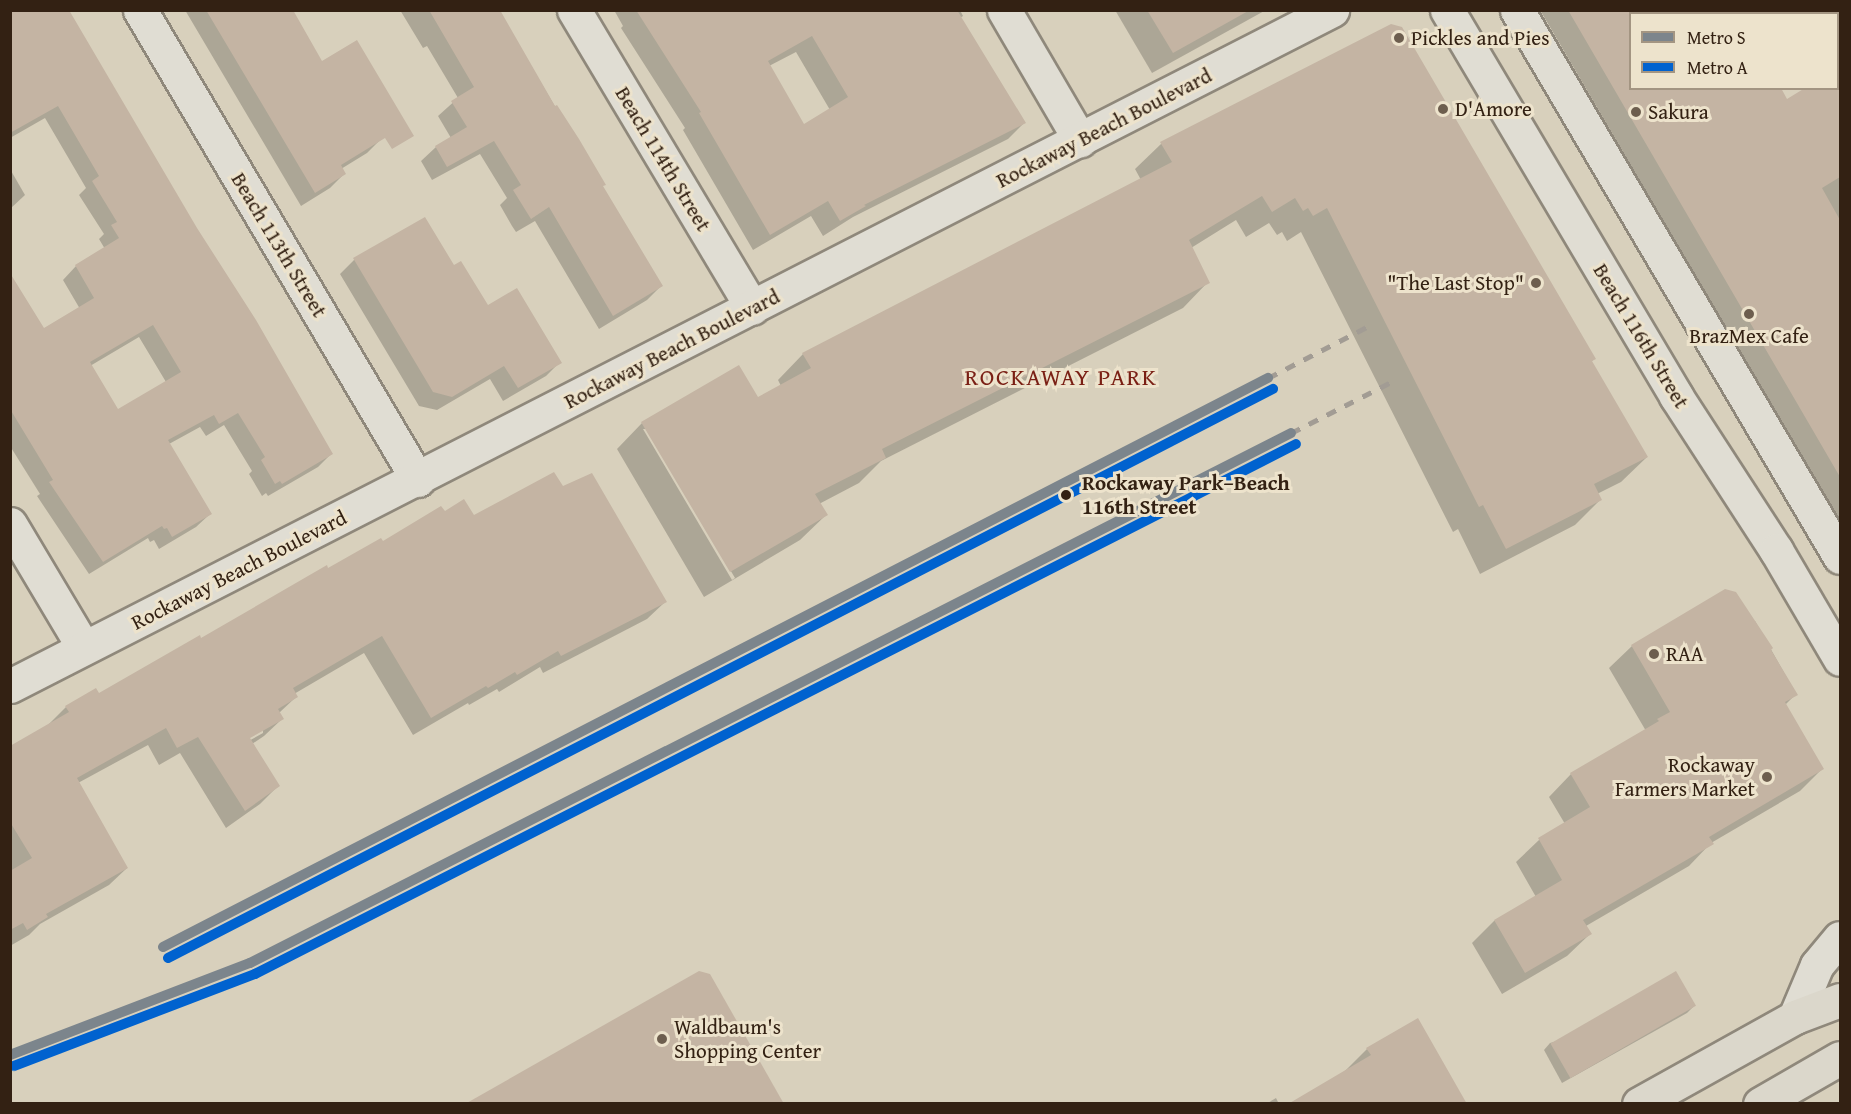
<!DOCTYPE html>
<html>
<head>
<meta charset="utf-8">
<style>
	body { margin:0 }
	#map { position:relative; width:1851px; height:1114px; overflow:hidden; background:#d8d0bc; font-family:"Gentium Book Plus",serif }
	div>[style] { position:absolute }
	.shadow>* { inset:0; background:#0003 }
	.building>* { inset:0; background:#c4b4a3; transform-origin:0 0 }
	.roads { filter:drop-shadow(2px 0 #8f887b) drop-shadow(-2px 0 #8f887b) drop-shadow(0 2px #8f887b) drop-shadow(0 -2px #8f887b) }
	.minor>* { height:33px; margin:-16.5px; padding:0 16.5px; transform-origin:16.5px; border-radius:16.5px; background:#e0ddd3 }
	.major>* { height:33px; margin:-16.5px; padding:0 16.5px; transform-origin:16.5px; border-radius:16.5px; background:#dbd7cb }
	.rail>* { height:4.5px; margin-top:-2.25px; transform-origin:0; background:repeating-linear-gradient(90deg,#a29c94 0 10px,transparent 0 20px) }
	.metro-1>* { height:10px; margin:-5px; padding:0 5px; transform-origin:5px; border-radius:5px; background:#7c858c }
	.metro-2>* { height:10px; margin:-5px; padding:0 5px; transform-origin:5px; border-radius:5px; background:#0062cf }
	.dots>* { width:16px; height:16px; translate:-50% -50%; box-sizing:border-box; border:3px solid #ede3cc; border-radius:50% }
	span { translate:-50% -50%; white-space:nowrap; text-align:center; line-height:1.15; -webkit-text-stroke:6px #ede3cc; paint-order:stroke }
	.poi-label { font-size:21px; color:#332113 }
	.left { translate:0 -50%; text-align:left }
	.right { translate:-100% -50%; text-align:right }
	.street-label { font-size:21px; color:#332113 }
	.stop-label { font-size:21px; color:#332113; font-weight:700 }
	.quarter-label { font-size:24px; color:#7a1f14; letter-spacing:1.5px }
	.frame { position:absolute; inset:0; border:12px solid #332113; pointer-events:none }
	.legend { position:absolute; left:1629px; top:12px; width:210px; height:78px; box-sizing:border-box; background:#ede3cc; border:2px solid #a39582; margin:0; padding:8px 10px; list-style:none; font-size:18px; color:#332113 }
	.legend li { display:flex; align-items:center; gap:12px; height:30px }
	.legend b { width:30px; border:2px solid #a39582 }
</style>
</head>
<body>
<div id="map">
	<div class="shadow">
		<i style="clip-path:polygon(evenodd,10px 10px,331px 454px,318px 467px,268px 496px,266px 493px,262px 496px,249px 474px,252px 471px,224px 425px,206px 436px,200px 427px,169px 444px,210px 514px,196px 527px,159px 549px,154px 540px,150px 542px,148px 538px,89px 574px,37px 496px,40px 494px,10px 446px,10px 283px,43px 330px,80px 309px,63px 280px,76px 266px,105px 249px,99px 239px,104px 234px,79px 195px,86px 188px,45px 118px,10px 138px,10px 10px,139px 337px,166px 382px,118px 411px,90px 366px,139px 337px)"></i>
		<i style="clip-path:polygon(185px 10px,291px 10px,321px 63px,381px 139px,367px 153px,341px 169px,344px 174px,330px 188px,301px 206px)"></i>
		<i style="clip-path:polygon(400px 10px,498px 10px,661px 286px,647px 300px,599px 329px,535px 221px,516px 232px,512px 226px,500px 205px,507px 198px,480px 154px,432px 180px,421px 161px,436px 147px,451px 138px,438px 116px,458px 98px,427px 46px,423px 48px)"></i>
		<i style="clip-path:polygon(evenodd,614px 10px,960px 10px,963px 16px,960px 18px,1024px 123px,1008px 139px,853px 217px,823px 236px,811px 216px,753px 250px,683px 130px,685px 128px,621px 28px,623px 26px,614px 10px,796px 52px,830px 110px,803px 126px,769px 66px,796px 52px)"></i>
		<i style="clip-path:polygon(1115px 10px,1266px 10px,1152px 73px)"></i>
		<i style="clip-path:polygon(evenodd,1540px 10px,1840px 10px,1840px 523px,1540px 10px,1630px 14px,1838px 14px,1838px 88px,1787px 101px,1630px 88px,1630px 14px)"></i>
		<i style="clip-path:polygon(evenodd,1391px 25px,1594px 359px,1591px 362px,1647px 457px,1621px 482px,1597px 494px,1600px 500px,1575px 525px,1480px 574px,1458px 529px,1453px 532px,1301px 232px,1287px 241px,1282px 232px,1277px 235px,1269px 223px,1246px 237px,1236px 220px,1191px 248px,1208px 282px,1183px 308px,881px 461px,859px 483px,819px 504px,826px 515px,800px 540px,704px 597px,617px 449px,642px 423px,757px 399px,781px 386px,778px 380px,803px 354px,1141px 180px,1135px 169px,1161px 144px,1391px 25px,643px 429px,647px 429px,735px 578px,732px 580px,643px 429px)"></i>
		<i style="clip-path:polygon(10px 169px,25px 195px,10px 209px)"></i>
		<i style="clip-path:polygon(424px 219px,453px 267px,487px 307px,560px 362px,546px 376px,503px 401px,490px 379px,437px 410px,419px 406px,340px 274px,354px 260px)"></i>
		<i style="clip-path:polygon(evenodd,562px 488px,665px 602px,647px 619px,543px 673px,540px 667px,499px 692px,497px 689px,469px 705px,468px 703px,413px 735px,364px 653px,294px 694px,296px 697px,279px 713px,282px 719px,264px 736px,252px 744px,278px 786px,260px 804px,226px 828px,180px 753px,159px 765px,148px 745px,78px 783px,127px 868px,109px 885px,40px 924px,29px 935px,10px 946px,10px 748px,48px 725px,66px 707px,99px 695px,328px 570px,444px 513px,473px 517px,562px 488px,263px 729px,263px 733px,245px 743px,243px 741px,263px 729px)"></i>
		<i style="clip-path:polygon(1755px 621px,1796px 694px,1785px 705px,1822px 769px,1800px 791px,1711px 843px,1689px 866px,1586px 926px,1590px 934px,1567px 956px,1502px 994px,1472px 943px,1494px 921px,1536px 897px,1516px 862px,1539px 840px,1565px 824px,1549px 797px,1571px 774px,1646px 731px,1609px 668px,1632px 646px)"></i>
		<i style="clip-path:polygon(1694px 1006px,1687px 1013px,1562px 1083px,1544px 1050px,1550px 1043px)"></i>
		<i style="clip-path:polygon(1367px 1049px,1465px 1104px,1343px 1073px)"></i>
		<i style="clip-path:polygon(1276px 1098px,1279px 1104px,1266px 1104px)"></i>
	</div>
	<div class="building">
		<i style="clip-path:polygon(evenodd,10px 10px,69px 10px,197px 228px,256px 320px,333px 454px,282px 484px,280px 481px,275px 484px,261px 460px,265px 457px,238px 413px,219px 424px,214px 415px,168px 440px,212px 514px,172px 537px,167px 528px,164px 529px,162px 526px,103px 562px,49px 482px,53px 480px,10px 409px,10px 273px,44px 328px,94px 298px,75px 265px,119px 238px,111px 225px,117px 222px,92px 181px,99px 176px,58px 106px,10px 133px,10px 10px,153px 325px,181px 372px,118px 409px,90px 362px,153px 325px)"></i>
		<i style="clip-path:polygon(206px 10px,293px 10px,322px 61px,357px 40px,414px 136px,392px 149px,385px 138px,341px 165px,346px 174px,315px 193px)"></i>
		<i style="clip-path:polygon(429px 10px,500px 10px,555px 106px,557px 105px,579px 139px,606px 185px,603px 186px,663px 286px,613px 316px,549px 207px,531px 219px,526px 211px,513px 190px,521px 185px,494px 141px,447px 167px,435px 146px,467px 127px,451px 101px,474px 87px)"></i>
		<i style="clip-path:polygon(evenodd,636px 10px,957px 10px,1026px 123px,864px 205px,866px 206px,840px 221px,828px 201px,770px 235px,699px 113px,701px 112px,636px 10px,812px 36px,848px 97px,804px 124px,768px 61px,812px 36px)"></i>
		<i style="clip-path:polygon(1147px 10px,1250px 10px,1173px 53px)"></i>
		<i style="clip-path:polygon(1568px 10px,1630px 10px,1630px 88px,1781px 88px,1787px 99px,1805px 88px,1840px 88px,1840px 177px,1822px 188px,1840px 220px,1840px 477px)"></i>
		<i style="clip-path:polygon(1391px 24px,1402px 27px,1596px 359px,1592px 361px,1648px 457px,1594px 484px,1602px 500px,1506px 549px,1483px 505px,1479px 507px,1327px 208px,1313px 216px,1308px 208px,1303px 211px,1295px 198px,1272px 212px,1262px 196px,1189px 240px,1210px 283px,882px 449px,886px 458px,815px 494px,828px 515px,730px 572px,641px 422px,739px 365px,758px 397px,811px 368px,802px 353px,1172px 162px,1160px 142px)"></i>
		<i style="clip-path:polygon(425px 217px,454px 265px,461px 261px,488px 305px,517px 288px,562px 363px,518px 388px,504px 366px,452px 397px,433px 392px,353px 258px)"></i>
		<i style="clip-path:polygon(554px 472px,563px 486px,592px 473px,667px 602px,561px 656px,558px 651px,517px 675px,515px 672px,488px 688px,486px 686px,431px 718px,382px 636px,293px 688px,298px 697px,278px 709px,284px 719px,250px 738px,280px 786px,245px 811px,198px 737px,177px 748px,166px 728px,77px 778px,128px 868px,46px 914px,48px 917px,27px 930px,23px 923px,10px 930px,10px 871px,32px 858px,10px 822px,10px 746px,69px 712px,65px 706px,96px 688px,99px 693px,200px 635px,201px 638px,327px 565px,328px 568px,381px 538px,383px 541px,441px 506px,445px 511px,464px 499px,474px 515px)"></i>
		<i style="clip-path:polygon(1725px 589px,1736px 592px,1773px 648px,1771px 650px,1798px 695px,1785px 702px,1824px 769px,1709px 837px,1714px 844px,1583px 920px,1592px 934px,1525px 973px,1494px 920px,1562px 880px,1538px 838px,1590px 807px,1570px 773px,1659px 721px,1657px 719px,1670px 712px,1631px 645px)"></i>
		<i style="clip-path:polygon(699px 971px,710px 974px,784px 1104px,465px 1104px)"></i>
		<i style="left:1676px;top:971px;width:40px;height:145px;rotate:60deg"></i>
		<i style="clip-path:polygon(1418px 1018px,1467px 1104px,1288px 1104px,1371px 1055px,1366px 1048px)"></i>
	</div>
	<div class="roads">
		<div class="minor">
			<i style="left:140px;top:10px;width:546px;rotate:59.4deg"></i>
			<i style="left:574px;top:10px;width:347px;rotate:59.1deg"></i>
			<i style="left:1004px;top:10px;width:151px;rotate:59.7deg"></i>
			<i style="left:1447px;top:10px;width:449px;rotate:59.3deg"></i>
			<i style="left:1676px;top:396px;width:184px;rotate:57deg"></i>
			<i style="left:1776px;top:550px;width:126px;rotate:59.6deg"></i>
			<i style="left:1517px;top:10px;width:635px;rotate:59.44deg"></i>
			<i style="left:10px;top:524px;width:144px;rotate:59.2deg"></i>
			<i style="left:10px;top:686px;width:1485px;rotate:-27.08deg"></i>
			<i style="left:1795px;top:1017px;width:56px;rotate:-67.1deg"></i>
			<i style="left:1817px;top:965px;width:35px;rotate:-50deg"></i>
		</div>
		<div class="major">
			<i style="left:1639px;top:1104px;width:179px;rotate:-29.1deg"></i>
			<i style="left:1795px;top:1017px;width:48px;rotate:-20.7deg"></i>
			<i style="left:1760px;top:1104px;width:92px;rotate:-29.9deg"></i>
		</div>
	</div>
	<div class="rail">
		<i style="left:1268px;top:378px;width:111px;rotate:-27.3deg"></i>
		<i style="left:1291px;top:433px;width:114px;rotate:-27deg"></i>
	</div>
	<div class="metro-1">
		<i style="left:163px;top:947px;width:1243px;rotate:-27.25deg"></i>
		<i style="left:10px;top:1055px;width:257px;rotate:-21deg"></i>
		<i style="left:250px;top:963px;width:1168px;rotate:-26.98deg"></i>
	</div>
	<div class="metro-2">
		<i style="left:168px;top:958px;width:1243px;rotate:-27.25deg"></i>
		<i style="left:14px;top:1066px;width:258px;rotate:-20.9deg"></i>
		<i style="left:255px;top:974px;width:1168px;rotate:-26.98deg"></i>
	</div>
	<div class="dots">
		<i style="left:1399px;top:38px;background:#6d5e4e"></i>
		<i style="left:1443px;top:109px;background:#6d5e4e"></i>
		<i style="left:1636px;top:112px;background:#6d5e4e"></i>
		<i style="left:1536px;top:283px;background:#6d5e4e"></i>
		<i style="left:1749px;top:314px;background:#6d5e4e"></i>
		<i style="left:1066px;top:495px;background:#332113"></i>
		<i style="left:1654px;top:654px;background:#6d5e4e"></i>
		<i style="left:1767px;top:777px;background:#6d5e4e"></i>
		<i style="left:662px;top:1039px;background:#6d5e4e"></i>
	</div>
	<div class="poi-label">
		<span class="left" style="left:1411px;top:38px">Pickles and Pies</span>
		<span class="left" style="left:1455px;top:109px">D'Amore</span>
		<span class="left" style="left:1648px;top:112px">Sakura</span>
		<span class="right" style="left:1524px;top:283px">"The Last Stop"</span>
		<span style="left:1749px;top:336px">BrazMex Cafe</span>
		<span class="left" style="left:1666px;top:654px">RAA</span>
		<span class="right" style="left:1755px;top:777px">Rockaway<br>Farmers Market</span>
		<span class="left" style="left:674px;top:1039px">Waldbaum's<br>Shopping Center</span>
	</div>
	<div class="street-label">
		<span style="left:1104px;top:128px;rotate:-27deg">Rockaway Beach Boulevard</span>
		<span style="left:663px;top:159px;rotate:59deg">Beach 114th Street</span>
		<span style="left:279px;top:245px;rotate:59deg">Beach 113th Street</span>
		<span style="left:1641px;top:336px;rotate:59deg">Beach 116th Street</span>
		<span style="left:672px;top:349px;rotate:-27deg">Rockaway Beach Boulevard</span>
		<span style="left:239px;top:570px;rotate:-27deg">Rockaway Beach Boulevard</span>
	</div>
	<div class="stop-label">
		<span class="left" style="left:1082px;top:495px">Rockaway Park–Beach<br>116th Street</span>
	</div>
	<div class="quarter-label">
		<span style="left:1061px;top:377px">ROCKAWAY PARK</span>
	</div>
	<div class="frame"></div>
	<ul class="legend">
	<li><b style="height:8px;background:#7c858c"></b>Metro S</li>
	<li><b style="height:8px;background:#0062cf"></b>Metro A</li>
	</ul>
</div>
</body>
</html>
